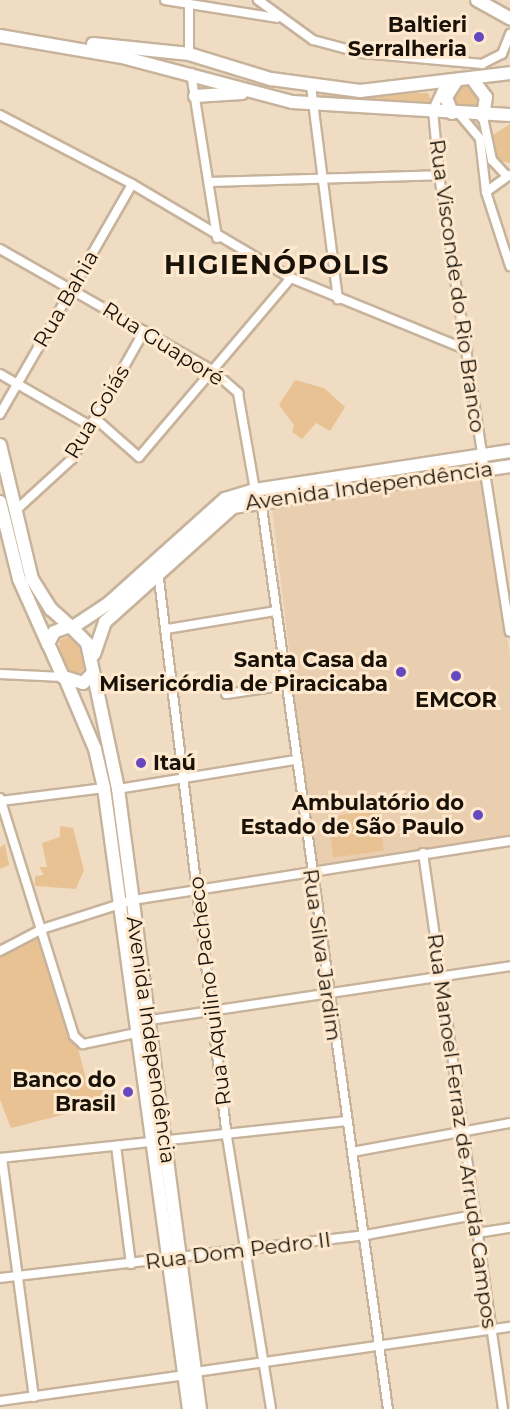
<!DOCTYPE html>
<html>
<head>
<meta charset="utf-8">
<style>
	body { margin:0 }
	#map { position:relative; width:510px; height:1409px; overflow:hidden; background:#f0dcc2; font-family:Montserrat,sans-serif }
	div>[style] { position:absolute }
	.built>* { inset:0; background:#e9cfaf }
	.green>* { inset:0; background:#e8c293; transform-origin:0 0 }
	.round { border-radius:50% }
	.roads { filter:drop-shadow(2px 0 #c7b39b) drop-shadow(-2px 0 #c7b39b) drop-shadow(0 2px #c7b39b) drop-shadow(0 -2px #c7b39b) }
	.street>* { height:8px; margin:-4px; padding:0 4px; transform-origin:4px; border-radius:4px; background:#fff }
	.secondary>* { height:12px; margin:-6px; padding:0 6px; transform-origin:6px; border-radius:6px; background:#fff }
	.primary>* { height:12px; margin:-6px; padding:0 6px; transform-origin:6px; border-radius:6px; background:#fff }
	.dots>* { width:16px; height:16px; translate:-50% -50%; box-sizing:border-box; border:3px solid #fee9cf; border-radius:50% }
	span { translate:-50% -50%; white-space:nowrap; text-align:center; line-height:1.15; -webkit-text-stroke:6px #fee9cf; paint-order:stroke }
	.poi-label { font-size:21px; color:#191209; font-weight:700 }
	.right { translate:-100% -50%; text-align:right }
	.left { translate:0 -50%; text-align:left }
	.street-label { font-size:21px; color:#191209 }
	.district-label { font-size:27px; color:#191209; font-weight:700; letter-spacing:1.5px }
</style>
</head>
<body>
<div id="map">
	<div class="built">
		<i style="clip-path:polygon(483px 475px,510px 656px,510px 837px,315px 868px,272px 507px)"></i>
	</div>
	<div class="green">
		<i class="round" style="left:454px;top:84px;width:26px;height:26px"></i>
		<i style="clip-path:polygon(428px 93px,432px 102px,323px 100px,322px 94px)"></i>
		<i style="clip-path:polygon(510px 124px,510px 163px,509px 163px,498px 160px,493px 135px)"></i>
		<i style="clip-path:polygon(295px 380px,324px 388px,345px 407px,330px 431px,316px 423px,302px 439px,292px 432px,294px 425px,279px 405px)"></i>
		<i style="clip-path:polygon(72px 635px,88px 664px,76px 677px,69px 675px,59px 649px,60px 640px)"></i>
		<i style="left:378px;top:810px;width:41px;height:51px;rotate:82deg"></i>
		<i style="clip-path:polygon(60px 826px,73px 828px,84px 870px,76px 889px,35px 886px,35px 876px,44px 875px,39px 867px,47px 867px,42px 843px,60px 837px)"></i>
		<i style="clip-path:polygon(5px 844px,9px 865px,0 869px,0 847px)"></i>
		<i style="clip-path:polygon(41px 934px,68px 1033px,78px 1048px,87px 1083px,102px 1086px,105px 1104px,11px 1128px,0 1100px,0 955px)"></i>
	</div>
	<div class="roads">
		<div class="street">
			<i style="left:165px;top:0;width:113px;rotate:9.1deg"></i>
			<i style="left:258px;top:0;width:68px;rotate:36deg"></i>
			<i style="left:313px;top:40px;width:51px;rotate:14.9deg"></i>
			<i style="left:362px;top:53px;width:121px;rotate:5.2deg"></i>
			<i style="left:482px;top:64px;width:22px;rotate:-27deg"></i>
			<i style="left:502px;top:54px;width:22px;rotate:-68deg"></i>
			<i style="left:189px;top:5px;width:49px;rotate:90deg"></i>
			<i style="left:191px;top:73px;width:167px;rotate:81deg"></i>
			<i style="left:445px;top:84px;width:29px;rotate:115deg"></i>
			<i style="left:433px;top:110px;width:65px;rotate:84.7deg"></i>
			<i style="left:439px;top:175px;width:462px;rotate:81.2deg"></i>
			<i style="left:311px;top:86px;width:215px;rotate:82.8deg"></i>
			<i style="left:0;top:115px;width:149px;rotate:27.6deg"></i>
			<i style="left:132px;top:184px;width:185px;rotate:30.6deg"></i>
			<i style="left:291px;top:278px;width:190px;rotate:22.2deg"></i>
			<i style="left:461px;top:116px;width:30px;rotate:50deg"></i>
			<i style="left:480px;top:139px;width:53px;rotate:83.5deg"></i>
			<i style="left:486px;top:192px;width:78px;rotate:72deg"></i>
			<i style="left:483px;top:117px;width:44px;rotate:78.2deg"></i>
			<i style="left:492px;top:160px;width:21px;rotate:47deg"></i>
			<i style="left:209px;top:182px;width:230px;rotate:-1.7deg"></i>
			<i style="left:486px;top:192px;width:29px;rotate:-36deg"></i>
			<i style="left:0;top:249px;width:244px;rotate:29.7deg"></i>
			<i style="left:212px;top:370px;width:35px;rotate:41deg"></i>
			<i style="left:238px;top:393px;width:98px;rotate:80.1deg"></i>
			<i style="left:0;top:374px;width:106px;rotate:29.9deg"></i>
			<i style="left:0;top:414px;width:265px;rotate:-60.1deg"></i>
			<i style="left:97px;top:420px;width:56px;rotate:41.4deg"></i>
			<i style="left:139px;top:457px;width:235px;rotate:-49.7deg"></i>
			<i style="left:261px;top:500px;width:918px;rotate:82.05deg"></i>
			<i style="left:15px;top:511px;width:77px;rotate:-42.4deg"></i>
			<i style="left:72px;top:459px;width:147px;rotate:-60.6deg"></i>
			<i style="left:158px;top:571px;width:570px;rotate:83.05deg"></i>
			<i style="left:227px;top:1137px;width:276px;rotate:80.8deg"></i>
			<i style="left:167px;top:629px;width:110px;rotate:-9.4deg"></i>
			<i style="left:0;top:674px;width:63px;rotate:2.7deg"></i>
			<i style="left:226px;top:694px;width:63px;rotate:-8.3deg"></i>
			<i style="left:118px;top:789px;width:179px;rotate:-9.3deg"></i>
			<i style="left:0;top:798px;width:249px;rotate:72.7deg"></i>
			<i style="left:74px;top:1036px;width:12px;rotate:42deg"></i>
			<i style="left:83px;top:1044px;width:54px;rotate:-11.7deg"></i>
			<i style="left:1px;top:801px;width:104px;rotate:-7.2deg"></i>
			<i style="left:423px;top:853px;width:562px;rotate:81.81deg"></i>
			<i style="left:0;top:951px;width:47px;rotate:-27.6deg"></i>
			<i style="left:42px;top:929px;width:96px;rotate:-17.7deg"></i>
			<i style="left:133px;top:900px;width:382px;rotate:-8.9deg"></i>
			<i style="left:150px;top:1020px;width:364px;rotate:-8.5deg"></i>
			<i style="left:116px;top:1146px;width:119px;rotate:82.8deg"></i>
			<i style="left:352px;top:1152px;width:161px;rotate:-10.4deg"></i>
			<i style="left:0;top:1158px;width:349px;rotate:-6.1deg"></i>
			<i style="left:2px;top:1158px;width:241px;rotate:82.4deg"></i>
			<i style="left:477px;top:1233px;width:33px;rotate:-9deg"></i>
			<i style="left:0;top:1278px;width:369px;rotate:-6.7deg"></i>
			<i style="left:366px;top:1235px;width:110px;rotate:-10.5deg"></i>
			<i style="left:196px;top:1372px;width:317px;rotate:-8.2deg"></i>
			<i style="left:0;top:1401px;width:187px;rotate:-8deg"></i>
		</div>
		<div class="secondary">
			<i style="left:0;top:36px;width:124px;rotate:9.8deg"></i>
			<i style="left:122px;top:57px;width:176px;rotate:14.8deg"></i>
			<i style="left:292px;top:102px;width:218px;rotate:3.4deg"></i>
			<i style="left:93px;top:44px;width:97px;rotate:5.9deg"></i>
			<i style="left:189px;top:54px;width:86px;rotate:17deg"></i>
			<i style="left:271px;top:79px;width:90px;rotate:7.7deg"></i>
			<i style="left:360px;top:91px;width:151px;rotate:-6.8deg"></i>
			<i style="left:473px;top:80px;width:21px;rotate:53deg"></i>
			<i style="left:486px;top:97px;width:20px;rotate:99deg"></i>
			<i style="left:195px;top:96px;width:47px;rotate:-3.7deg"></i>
			<i style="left:452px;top:113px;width:17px;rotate:-111deg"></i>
			<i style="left:446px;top:97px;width:17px;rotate:-57deg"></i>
			<i style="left:0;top:445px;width:138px;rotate:76.6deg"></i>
			<i style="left:32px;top:579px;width:36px;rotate:58deg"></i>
			<i style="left:51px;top:609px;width:25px;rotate:42deg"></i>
			<i style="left:0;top:502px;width:79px;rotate:76.1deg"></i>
			<i style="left:19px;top:579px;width:71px;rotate:66deg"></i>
			<i style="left:73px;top:627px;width:43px;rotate:-33.7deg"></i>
			<i style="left:109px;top:603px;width:156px;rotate:-41.9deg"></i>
			<i style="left:225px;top:499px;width:31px;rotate:-17deg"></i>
			<i style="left:255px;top:490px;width:258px;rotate:-8.7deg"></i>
			<i style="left:94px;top:654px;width:34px;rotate:-71deg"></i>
			<i style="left:105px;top:622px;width:172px;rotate:-41.9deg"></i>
			<i style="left:233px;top:507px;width:280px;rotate:-8.4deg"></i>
			<i style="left:93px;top:673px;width:14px;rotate:135deg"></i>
			<i style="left:83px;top:683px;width:21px;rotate:-163deg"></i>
			<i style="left:63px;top:677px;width:36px;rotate:-114deg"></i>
			<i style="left:48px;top:644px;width:13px;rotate:-63deg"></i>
			<i style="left:54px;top:632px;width:17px;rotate:-21deg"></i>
			<i style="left:70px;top:626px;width:24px;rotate:45deg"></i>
			<i style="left:87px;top:643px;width:149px;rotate:78deg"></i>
			<i style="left:118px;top:789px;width:625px;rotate:82.47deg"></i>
			<i style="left:65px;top:678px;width:77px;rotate:67.1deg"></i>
			<i style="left:95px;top:749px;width:40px;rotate:77deg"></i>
			<i style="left:104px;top:788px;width:627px;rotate:82.21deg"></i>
		</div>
		<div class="primary">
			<i style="left:477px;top:0;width:38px;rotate:29deg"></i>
		</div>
	</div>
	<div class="dots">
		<i style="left:479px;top:37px;background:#6649c1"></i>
		<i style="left:401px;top:672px;background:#6649c1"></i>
		<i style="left:456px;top:676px;background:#6649c1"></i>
		<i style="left:141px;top:763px;background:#6649c1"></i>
		<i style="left:478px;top:815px;background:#6649c1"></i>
		<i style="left:128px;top:1092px;background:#6649c1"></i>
	</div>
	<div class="poi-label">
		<span class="right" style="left:467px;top:37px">Baltieri<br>Serralheria</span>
		<span class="right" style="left:388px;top:672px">Santa Casa da<br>Misericórdia de Piracicaba</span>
		<span style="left:456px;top:700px">EMCOR</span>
		<span class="left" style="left:153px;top:763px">Itaú</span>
		<span class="right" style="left:464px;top:815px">Ambulatório do<br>Estado de São Paulo</span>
		<span class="right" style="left:116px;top:1092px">Banco do<br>Brasil</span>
	</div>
	<div class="street-label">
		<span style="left:457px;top:286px;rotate:82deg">Rua Visconde do Rio Branco</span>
		<span style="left:66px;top:299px;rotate:-60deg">Rua Bahia</span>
		<span style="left:163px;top:344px;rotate:32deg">Rua Guaporé</span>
		<span style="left:97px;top:412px;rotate:-59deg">Rua Goiás</span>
		<span style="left:369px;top:486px;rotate:-8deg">Avenida Independência</span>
		<span style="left:322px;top:955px;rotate:82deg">Rua Silva Jardim</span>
		<span style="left:210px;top:991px;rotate:-97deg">Rua Aquilino Pacheco</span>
		<span style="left:151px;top:1040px;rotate:82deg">Avenida Independência</span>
		<span style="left:462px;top:1131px;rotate:82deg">Rua Manoel Ferraz de Arruda Campos</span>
		<span style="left:238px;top:1251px;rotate:-7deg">Rua Dom Pedro II</span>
	</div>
	<div class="district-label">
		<span style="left:277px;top:265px">HIGIENÓPOLIS</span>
	</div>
</div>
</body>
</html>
